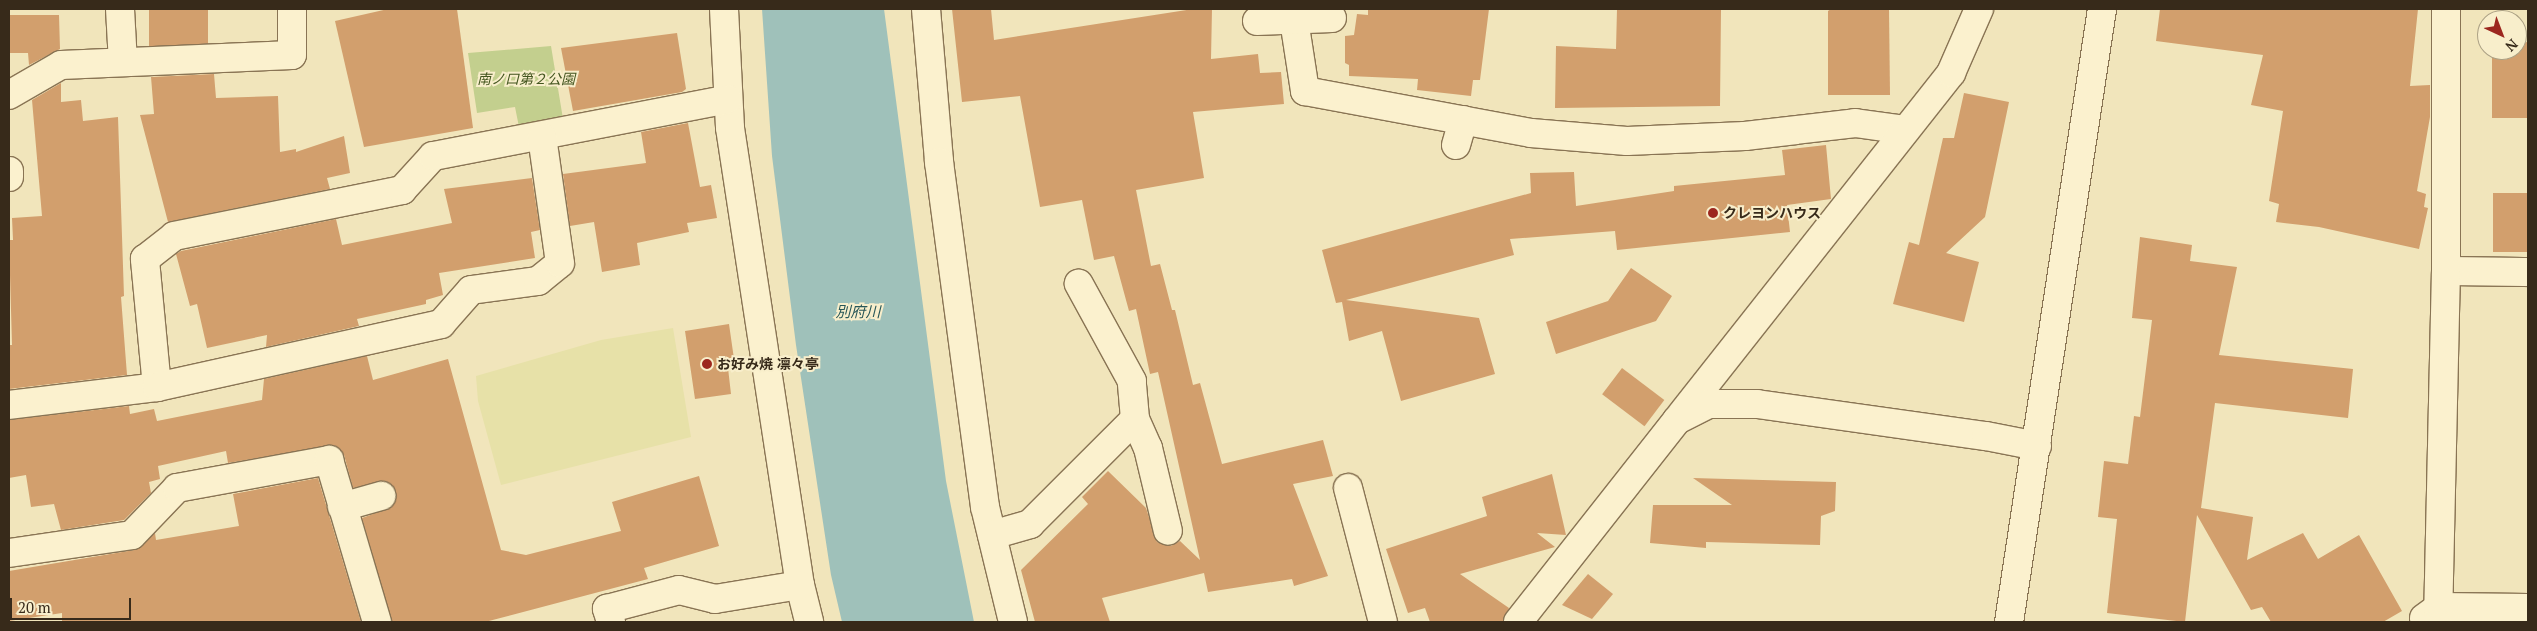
<!DOCTYPE html>
<html>
<head>
<meta charset="utf-8">
<style>
	body { margin:0 }
	#map { position:relative; width:2537px; height:631px; overflow:hidden; background:#f1e5bb; font-family:"PT Serif","Noto Sans JP",serif }
	div>[style] { position:absolute }
	.farmland>* { inset:0; background:#e7e1a8 }
	.green>* { inset:0; background:#c3cf8e }
	.water>* { inset:0; background:#9fc1ba }
	.building>* { inset:0; background:#d29f6d; transform-origin:0 0 }
	.roads { filter:drop-shadow(1px 0 #897454) drop-shadow(-1px 0 #897454) drop-shadow(0 1px #897454) drop-shadow(0 -1px #897454) }
	.minor>* { height:28px; margin:-14px; padding:0 14px; transform-origin:14px; border-radius:14px; background:#fbf1ce }
	.dots>* { width:14px; height:14px; translate:-50% -50%; box-sizing:border-box; border:2px solid #f8eecb; border-radius:50% }
	span { translate:-50% -50%; white-space:nowrap; text-align:center; line-height:1.15; -webkit-text-stroke:4px #f8eecb; paint-order:stroke }
	.park-label { font-size:14px; color:#43551f; font-style:italic }
	.poi-label { font-size:14px; color:#372a1a; font-weight:700 }
	.left { translate:0 -50%; text-align:left }
	.water-label { font-size:15px; color:#285758; font-style:italic }
	.frame { position:absolute; inset:0; border:10px solid #372a1a; pointer-events:none }
	.north { position:absolute; left:2477px; top:10px; width:50px; height:50px; box-sizing:border-box; background:#f8eecb; border:1px solid #aba084; border-radius:50%; rotate:137deg; font-size:14px; font-weight:700; line-height:20px; text-align:center; color:#372a1a }
	.north::after { content:''; display:block; margin:auto; width:18px; height:22px; background:#9c271f; clip-path:polygon(50% 0,100% 100%,50% 72%,0 100%) }
	.scale { position:absolute; left:10px; top:598px; width:121px; height:22px; box-sizing:border-box; border:2px solid #372a1a; border-top:0; padding-left:6px; font-size:15px; line-height:18px; white-space:nowrap; color:#372a1a; -webkit-text-stroke:4px #f8eecb; paint-order:stroke }
</style>
</head>
<body>
<div id="map">
	<div class="farmland">
		<i style="clip-path:polygon(673px 328px,691px 437px,501px 485px,478px 401px,476px 376px,601px 340px)"></i>
	</div>
	<div class="green">
		<i style="clip-path:polygon(551px 46px,563px 119px,519px 127px,515px 107px,477px 113px,468px 53px)"></i>
	</div>
	<div class="water">
		<i style="clip-path:polygon(762px 9px,884px 9px,946px 481px,974px 622px,842px 622px,831px 575px,796px 345px,772px 156px)"></i>
	</div>
	<div class="building">
		<i style="left:149px;top:9px;width:59px;height:37px"></i>
		<i style="clip-path:polygon(388px 9px,457px 9px,473px 128px,364px 147px,335px 21px)"></i>
		<i style="clip-path:polygon(952px 9px,991px 9px,994px 40px,1193px 9px,1212px 9px,1211px 59px,1258px 54px,1260px 73px,1281px 72px,1284px 104px,1193px 112px,1204px 178px,1136px 190px,1151px 266px,1160px 264px,1172px 310px,1175px 310px,1193px 385px,1200px 383px,1222px 464px,1323px 440px,1333px 476px,1293px 484px,1328px 576px,1294px 586px,1292px 579px,1208px 592px,1204px 573px,1102px 598px,1110px 622px,1035px 622px,1021px 570px,1088px 504px,1082px 497px,1108px 471px,1146px 508px,1157px 542px,1171px 546px,1180px 541px,1200px 560px,1158px 372px,1150px 374px,1136px 309px,1129px 311px,1114px 256px,1094px 260px,1082px 200px,1040px 207px,1020px 96px,962px 102px)"></i>
		<i style="clip-path:polygon(1368px 9px,1489px 9px,1480px 80px,1473px 80px,1471px 96px,1417px 90px,1418px 79px,1349px 76px,1349px 65px,1345px 63px,1345px 36px,1354px 35px,1357px 14px,1368px 15px)"></i>
		<i style="clip-path:polygon(1617px 9px,1721px 9px,1720px 106px,1555px 108px,1556px 46px,1616px 49px)"></i>
		<i style="clip-path:polygon(1831px 9px,1889px 9px,1890px 95px,1828px 95px,1828px 11px)"></i>
		<i style="clip-path:polygon(2160px 9px,2418px 9px,2410px 86px,2430px 85px,2430px 117px,2417px 191px,2426px 194px,2424px 207px,2428px 208px,2419px 249px,2319px 227px,2276px 222px,2279px 204px,2269px 201px,2283px 111px,2251px 105px,2263px 55px,2156px 41px)"></i>
		<i style="clip-path:polygon(9px 15px,59px 15px,60px 49px,29px 65px,28px 53px,9px 53px)"></i>
		<i style="clip-path:polygon(677px 33px,686px 89px,682px 92px,573px 111px,561px 48px)"></i>
		<i style="clip-path:polygon(2528px 42px,2528px 118px,2492px 118px,2492px 50px,2517px 50px,2517px 43px)"></i>
		<i style="clip-path:polygon(214px 74px,216px 98px,278px 96px,280px 152px,296px 149px,296px 152px,344px 136px,350px 173px,327px 178px,330px 189px,168px 222px,140px 115px,154px 114px,151px 77px)"></i>
		<i style="clip-path:polygon(61px 83px,61px 102px,81px 100px,83px 121px,118px 117px,124px 296px,121px 297px,127px 375px,9px 389px,9px 345px,12px 345px,9px 240px,13px 240px,12px 218px,42px 216px,32px 100px)"></i>
		<i style="clip-path:polygon(1964px 93px,2009px 102px,1985px 217px,1946px 253px,1979px 262px,1964px 322px,1893px 304px,1909px 242px,1919px 245px,1943px 138px,1954px 138px)"></i>
		<i style="clip-path:polygon(688px 123px,700px 187px,711px 185px,717px 218px,687px 223px,689px 232px,637px 243px,640px 265px,602px 272px,594px 222px,570px 226px,563px 174px,646px 163px,641px 132px)"></i>
		<i style="clip-path:polygon(1826px 145px,1831px 199px,1787px 205px,1790px 232px,1617px 250px,1615px 231px,1510px 239px,1514px 255px,1346px 300px,1479px 318px,1495px 374px,1401px 401px,1382px 331px,1349px 341px,1342px 302px,1336px 303px,1322px 250px,1531px 193px,1530px 173px,1574px 172px,1576px 206px,1674px 191px,1674px 186px,1785px 175px,1782px 150px)"></i>
		<i style="clip-path:polygon(532px 178px,540px 230px,531px 232px,535px 258px,439px 273px,443px 295px,426px 300px,426px 304px,357px 319px,359px 326px,266px 347px,267px 335px,207px 348px,197px 304px,190px 306px,176px 254px,181px 251px,336px 219px,342px 245px,452px 223px,444px 189px)"></i>
		<i style="left:2493px;top:193px;width:35px;height:59px"></i>
		<i style="clip-path:polygon(2140px 237px,2192px 245px,2190px 261px,2237px 267px,2219px 355px,2353px 369px,2348px 418px,2215px 403px,2201px 508px,2253px 517px,2247px 560px,2303px 533px,2318px 559px,2359px 535px,2402px 611px,2383px 622px,2271px 622px,2262px 607px,2251px 610px,2197px 515px,2185px 622px,2107px 613px,2117px 519px,2098px 517px,2104px 461px,2128px 464px,2134px 416px,2140px 417px,2152px 320px,2132px 318px)"></i>
		<i style="clip-path:polygon(1631px 268px,1672px 296px,1656px 321px,1556px 354px,1546px 322px,1608px 301px)"></i>
		<i style="clip-path:polygon(729px 324px,735px 366px,728px 368px,731px 394px,695px 399px,685px 331px)"></i>
		<i style="clip-path:polygon(367px 356px,373px 380px,448px 359px,501px 550px,526px 555px,621px 531px,612px 502px,699px 476px,719px 546px,644px 568px,648px 579px,485px 622px,392px 622px,362px 518px,392px 507px,396px 491px,384px 481px,353px 488px,344px 455px,334px 445px,228px 463px,226px 451px,158px 466px,160px 479px,149px 482px,151px 493px,124px 520px,61px 530px,54px 504px,31px 507px,26px 475px,9px 478px,9px 420px,129px 406px,130px 414px,154px 409px,157px 421px,262px 400px,264px 379px)"></i>
		<i style="left:1622px;top:368px;width:53px;height:33px;rotate:37deg"></i>
		<i style="clip-path:polygon(1552px 474px,1566px 535px,1537px 533px,1555px 547px,1460px 574px,1509px 608px,1503px 622px,1430px 622px,1425px 608px,1408px 613px,1386px 549px,1487px 516px,1482px 497px)"></i>
		<i style="clip-path:polygon(318px 478px,361px 622px,62px 622px,62px 613px,9px 621px,9px 571px,134px 550px,155px 533px,156px 540px,239px 526px,233px 494px)"></i>
		<i style="clip-path:polygon(1693px 478px,1836px 482px,1835px 511px,1821px 516px,1820px 545px,1706px 542px,1706px 548px,1650px 543px,1653px 505px,1732px 505px)"></i>
		<i style="clip-path:polygon(1588px 574px,1613px 594px,1592px 619px,1562px 605px)"></i>
	</div>
	<div class="roads">
		<div class="minor">
			<i style="left:120px;top:9px;width:53px;rotate:86.8deg"></i>
			<i style="left:724px;top:9px;width:119px;rotate:87.1deg"></i>
			<i style="left:730px;top:128px;width:462px;rotate:81.3deg"></i>
			<i style="left:800px;top:585px;width:38px;rotate:76deg"></i>
			<i style="left:926px;top:9px;width:154px;rotate:85.1deg"></i>
			<i style="left:939px;top:162px;width:348px;rotate:82.4deg"></i>
			<i style="left:985px;top:507px;width:118px;rotate:76.3deg"></i>
			<i style="left:1294px;top:20px;width:72px;rotate:81.2deg"></i>
			<i style="left:1305px;top:91px;width:230px;rotate:10.5deg"></i>
			<i style="left:1531px;top:133px;width:96px;rotate:4.8deg"></i>
			<i style="left:1627px;top:141px;width:118px;rotate:-2.4deg"></i>
			<i style="left:1745px;top:136px;width:111px;rotate:-6.7deg"></i>
			<i style="left:1855px;top:123px;width:50px;rotate:8deg"></i>
			<i style="left:1257px;top:21px;width:75px;rotate:-2.3deg"></i>
			<i style="left:9px;top:95px;width:60px;rotate:-30deg"></i>
			<i style="left:61px;top:65px;width:231px;rotate:-2.5deg"></i>
			<i style="left:292px;top:55px;width:46px;rotate:-90deg"></i>
			<i style="left:1456px;top:145px;width:26px;rotate:-74deg"></i>
			<i style="left:9px;top:171px;width:6px;rotate:90deg"></i>
			<i style="left:2446px;top:271px;width:82px;rotate:0.7deg"></i>
			<i style="left:157px;top:387px;width:129px;rotate:-95.4deg"></i>
			<i style="left:145px;top:259px;width:37px;rotate:-38deg"></i>
			<i style="left:174px;top:236px;width:233px;rotate:-11.4deg"></i>
			<i style="left:402px;top:190px;width:46px;rotate:-47.6deg"></i>
			<i style="left:433px;top:156px;width:300px;rotate:-10.9deg"></i>
			<i style="left:9px;top:405px;width:149px;rotate:-6.9deg"></i>
			<i style="left:157px;top:387px;width:291px;rotate:-12.5deg"></i>
			<i style="left:441px;top:324px;width:45px;rotate:-48.6deg"></i>
			<i style="left:471px;top:290px;width:68px;rotate:-7.7deg"></i>
			<i style="left:538px;top:281px;width:28px;rotate:-39deg"></i>
			<i style="left:560px;top:263px;width:127px;rotate:-98.1deg"></i>
			<i style="left:1681px;top:415px;width:436px;rotate:-51.7deg"></i>
			<i style="left:1951px;top:73px;width:70px;rotate:-66.4deg"></i>
			<i style="left:1135px;top:419px;width:32px;rotate:66deg"></i>
			<i style="left:1148px;top:448px;width:85px;rotate:76.5deg"></i>
			<i style="left:1348px;top:488px;width:138px;rotate:75.4deg"></i>
			<i style="left:342px;top:507px;width:41px;rotate:-15.8deg"></i>
			<i style="left:992px;top:535px;width:40px;rotate:-16deg"></i>
			<i style="left:1030px;top:524px;width:148px;rotate:-45deg"></i>
			<i style="left:1135px;top:419px;width:38px;rotate:-95deg"></i>
			<i style="left:1132px;top:381px;width:111px;rotate:-118.7deg"></i>
			<i style="left:9px;top:553px;width:124px;rotate:-8.3deg"></i>
			<i style="left:132px;top:535px;width:65px;rotate:-46.2deg"></i>
			<i style="left:177px;top:488px;width:155px;rotate:-10.4deg"></i>
			<i style="left:329px;top:460px;width:169px;rotate:73.5deg"></i>
			<i style="left:2424px;top:618px;width:19px;rotate:-36deg"></i>
			<i style="left:2439px;top:607px;width:89px;rotate:0.6deg"></i>
			<i style="left:611px;top:622px;width:14px;rotate:-107deg"></i>
			<i style="left:607px;top:609px;width:74px;rotate:-14.8deg"></i>
			<i style="left:679px;top:590px;width:37px;rotate:14deg"></i>
			<i style="left:715px;top:599px;width:86px;rotate:-9.4deg"></i>
			<i style="left:1518px;top:622px;width:257px;rotate:-51.8deg"></i>
			<i style="left:1677px;top:420px;width:36px;rotate:-27deg"></i>
			<i style="left:1709px;top:404px;width:48px"></i>
			<i style="left:1757px;top:404px;width:231px;rotate:8deg"></i>
			<i style="left:1986px;top:436px;width:52px;rotate:11.1deg"></i>
			<i style="left:2009px;top:622px;width:620px;rotate:-81.37deg"></i>
			<i style="left:2438px;top:622px;width:351px;rotate:-88.7deg"></i>
			<i style="left:2446px;top:271px;width:262px;rotate:-90deg"></i>
		</div>
	</div>
	<div class="dots">
		<i style="left:1713px;top:213px;background:#9c271f"></i>
		<i style="left:707px;top:364px;background:#9c271f"></i>
	</div>
	<div class="park-label">
		<span style="left:526px;top:79px">南ノ口第２公園</span>
	</div>
	<div class="poi-label">
		<span class="left" style="left:1723px;top:213px">クレヨンハウス</span>
		<span class="left" style="left:717px;top:364px">お好み焼 凛々亭</span>
	</div>
	<div class="water-label">
		<span style="left:858px;top:312px">別府川</span>
	</div>
	<div class="frame"></div>
	<div class="north">N</div>
	<div class="scale">20 m</div>
</div>
</body>
</html>
